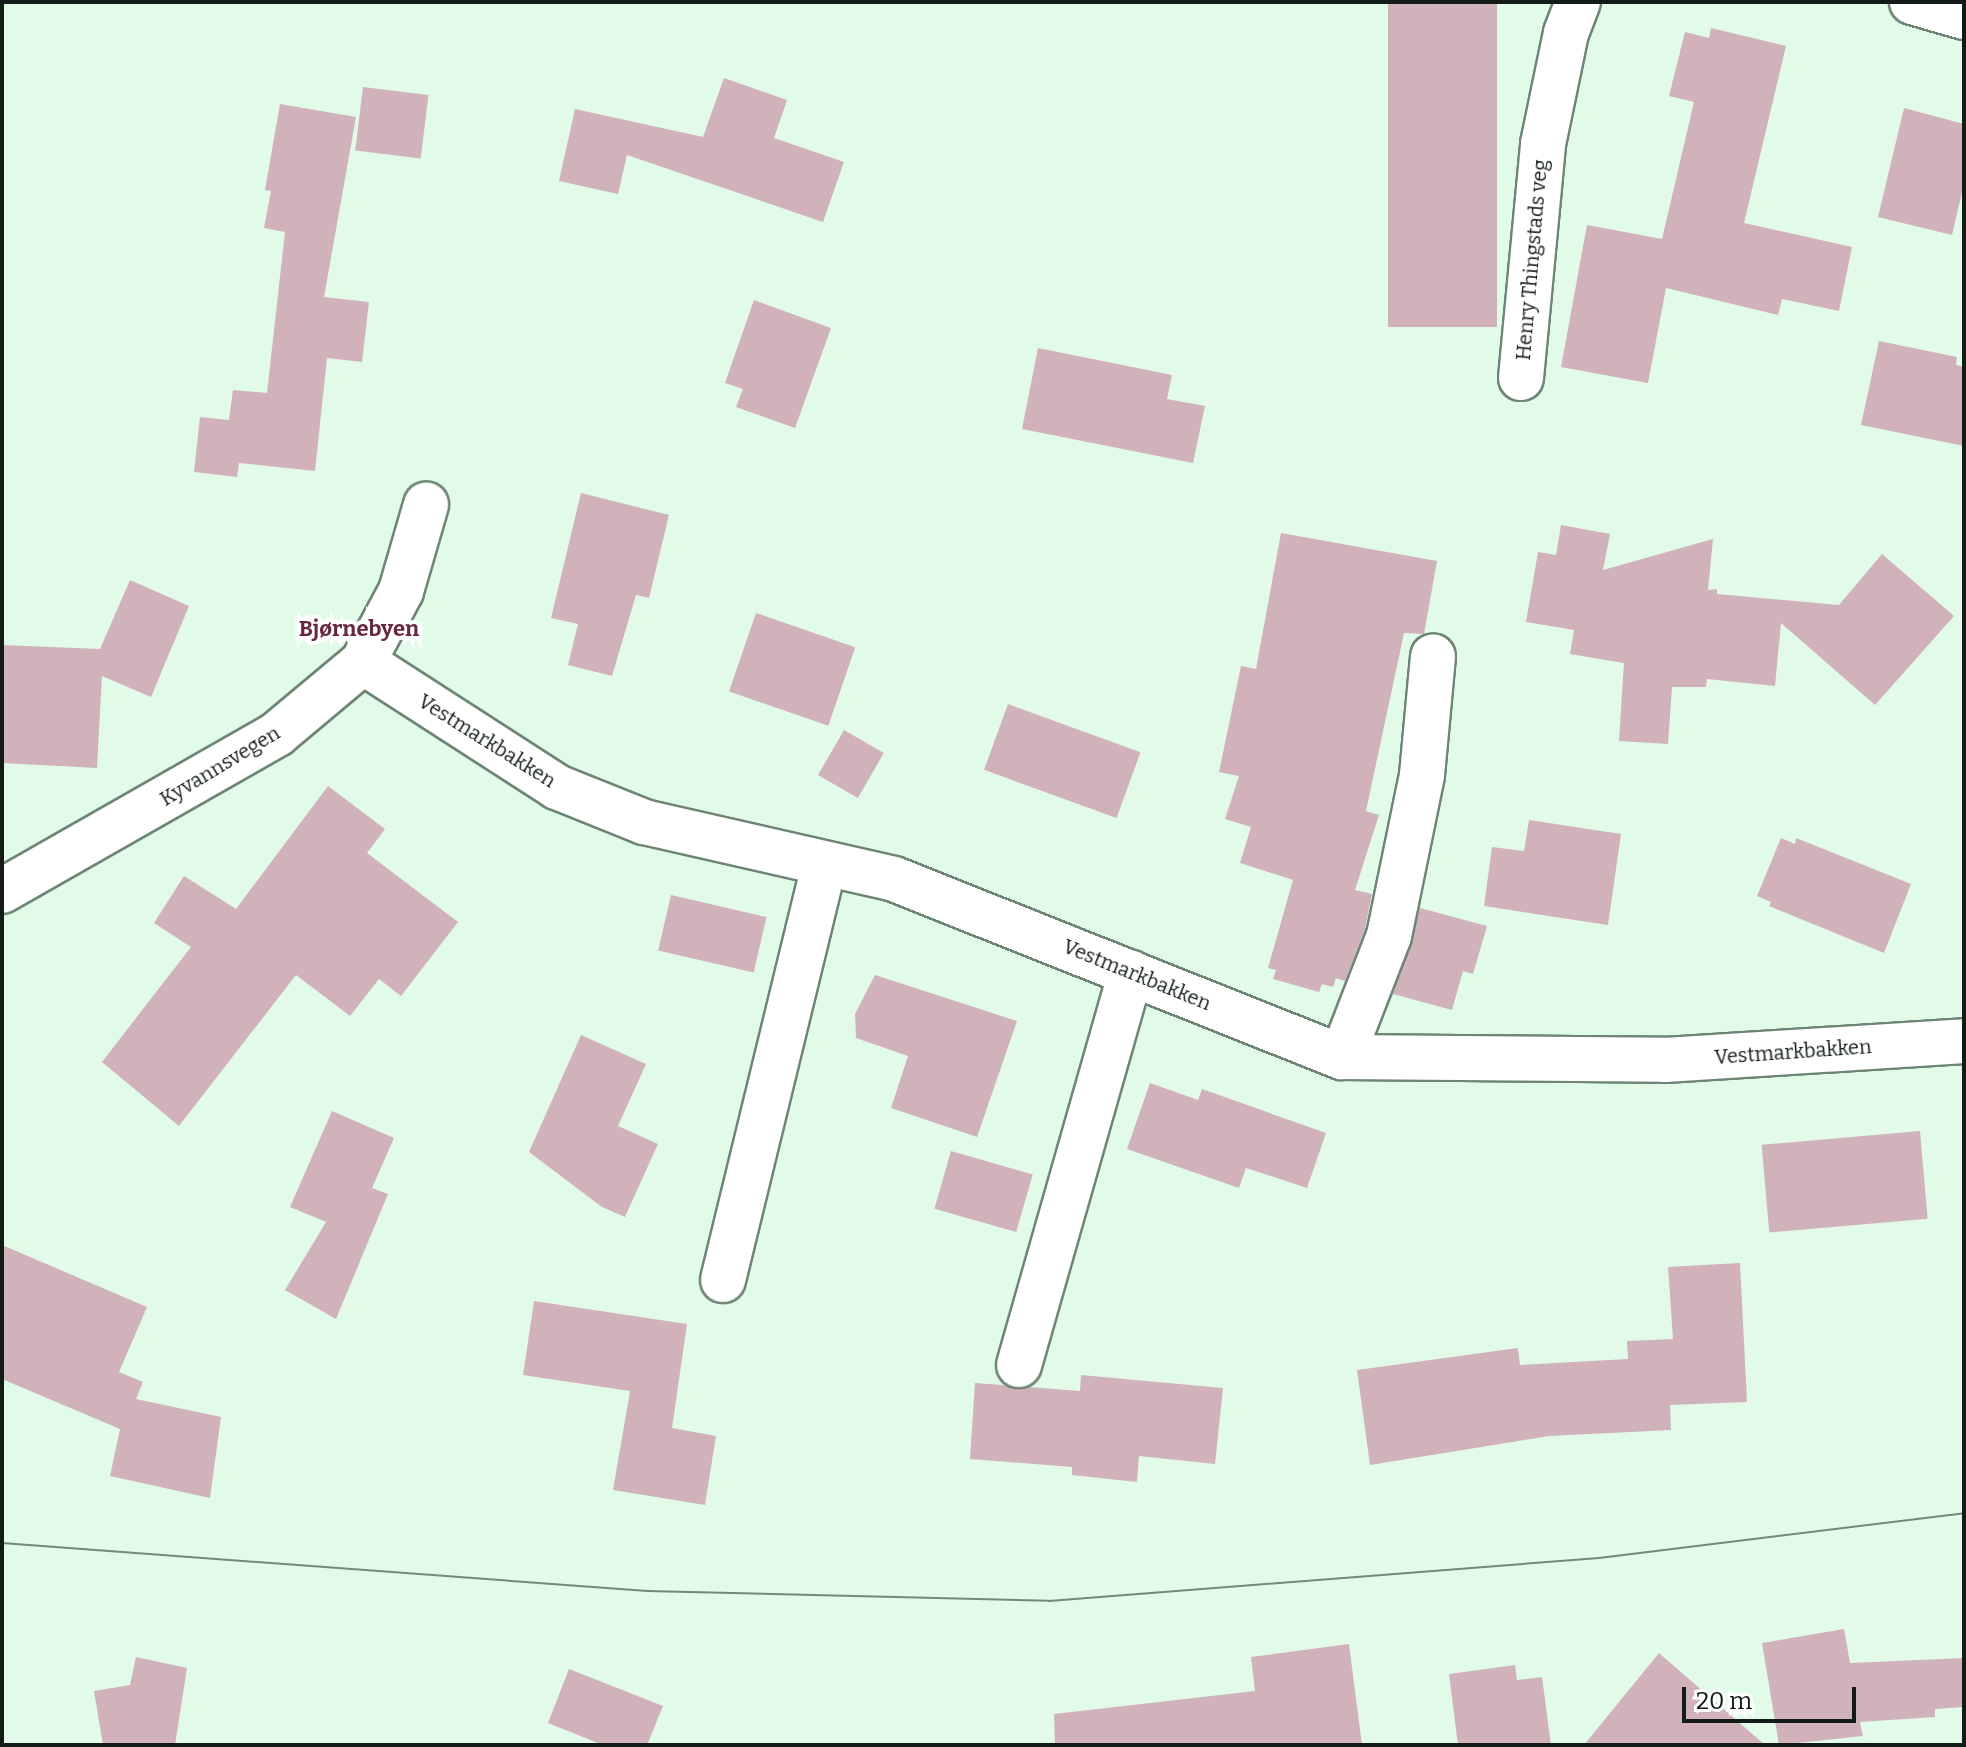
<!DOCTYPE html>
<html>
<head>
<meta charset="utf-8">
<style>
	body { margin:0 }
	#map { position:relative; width:1966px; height:1747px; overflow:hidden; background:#e1fbe8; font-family:Bitter,serif }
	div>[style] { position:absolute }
	.building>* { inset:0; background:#d1b2ba; transform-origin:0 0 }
	.roads { filter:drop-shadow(2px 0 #6e8575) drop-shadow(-2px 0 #6e8575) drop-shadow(0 2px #6e8575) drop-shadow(0 -2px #6e8575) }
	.minor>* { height:44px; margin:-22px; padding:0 22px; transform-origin:22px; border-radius:22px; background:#fff }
	.tram>* { height:2px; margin:-1px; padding:0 1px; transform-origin:1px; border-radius:1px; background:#75867a }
	span { translate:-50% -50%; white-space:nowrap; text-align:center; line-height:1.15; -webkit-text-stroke:8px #fff; paint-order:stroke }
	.street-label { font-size:20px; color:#121b15 }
	.neighbourhood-label { font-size:22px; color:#6a263d; font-weight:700 }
	.frame { position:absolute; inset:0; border:4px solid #121b15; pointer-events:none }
	.scale { position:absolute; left:1682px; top:1687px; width:174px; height:36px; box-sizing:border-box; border:4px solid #121b15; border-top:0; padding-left:10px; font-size:24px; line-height:28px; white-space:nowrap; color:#121b15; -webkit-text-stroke:6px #fff; paint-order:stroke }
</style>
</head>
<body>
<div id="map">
	<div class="building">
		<i style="left:1388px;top:2px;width:109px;height:325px"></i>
		<i style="clip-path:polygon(1711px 28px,1786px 46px,1744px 223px,1852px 247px,1839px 311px,1782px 299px,1778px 315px,1666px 288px,1648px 383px,1561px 367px,1587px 225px,1662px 239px,1694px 102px,1669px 96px,1685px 32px,1709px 38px)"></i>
		<i style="clip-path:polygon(724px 78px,787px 100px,774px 138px,844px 162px,823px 222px,627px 155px,618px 194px,559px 181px,575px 109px,703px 137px)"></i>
		<i style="left:363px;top:87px;width:66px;height:64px;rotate:7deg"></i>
		<i style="clip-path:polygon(280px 104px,356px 117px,324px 297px,369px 302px,362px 362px,327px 358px,315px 471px,239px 463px,237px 477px,194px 472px,200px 417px,229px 420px,233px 390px,267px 393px,285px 232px,264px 228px,271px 191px,265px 190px)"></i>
		<i style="clip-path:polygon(1904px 108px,1964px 124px,1964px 184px,1952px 235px,1878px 217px)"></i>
		<i style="clip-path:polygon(754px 300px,831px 328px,795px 428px,736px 407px,743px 389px,725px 383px)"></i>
		<i style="clip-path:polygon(1879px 341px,1957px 357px,1956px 365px,1964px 367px,1964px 446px,1861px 425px)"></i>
		<i style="clip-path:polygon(1038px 348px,1172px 375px,1167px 399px,1205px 406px,1193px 463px,1022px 429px)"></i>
		<i style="clip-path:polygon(581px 493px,669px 515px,649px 598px,636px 595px,612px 676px,568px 665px,578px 624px,551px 618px)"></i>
		<i style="clip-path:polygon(1561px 525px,1610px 534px,1603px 570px,1713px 539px,1708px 590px,1717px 589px,1717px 594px,1839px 605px,1882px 554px,1954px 616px,1875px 705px,1781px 623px,1775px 686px,1707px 679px,1706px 687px,1672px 687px,1668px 744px,1619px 741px,1624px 663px,1570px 654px,1574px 630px,1526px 622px,1538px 552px,1556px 555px)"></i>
		<i style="clip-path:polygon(1281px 533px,1437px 561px,1424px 634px,1404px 633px,1366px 811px,1379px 815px,1355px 890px,1372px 894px,1365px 929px,1345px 981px,1336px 978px,1333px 987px,1322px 984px,1319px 992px,1273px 979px,1276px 970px,1268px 968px,1293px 880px,1240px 863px,1251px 827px,1225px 819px,1239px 776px,1219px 772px,1241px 666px,1256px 669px)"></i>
		<i style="clip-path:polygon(130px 580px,189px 606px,151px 697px,102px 676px,97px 768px,2px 763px,2px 645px,100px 649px)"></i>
		<i style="left:756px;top:613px;width:105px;height:83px;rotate:19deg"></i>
		<i style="left:1008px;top:704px;width:141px;height:70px;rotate:20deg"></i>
		<i style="left:844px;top:730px;width:46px;height:52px;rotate:30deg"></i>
		<i style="clip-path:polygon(328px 786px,385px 829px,367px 853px,458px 922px,401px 996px,379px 979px,350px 1016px,296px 975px,179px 1126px,102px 1062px,191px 947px,154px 923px,184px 876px,236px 909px)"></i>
		<i style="clip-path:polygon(1529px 820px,1621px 834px,1608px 925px,1484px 906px,1492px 847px,1524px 851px)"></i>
		<i style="clip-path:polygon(1781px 838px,1795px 844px,1796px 838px,1911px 884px,1884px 953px,1769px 906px,1771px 902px,1757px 896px)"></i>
		<i style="left:671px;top:895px;width:98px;height:57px;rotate:13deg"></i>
		<i style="clip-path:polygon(1420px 908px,1487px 926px,1473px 974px,1463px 971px,1452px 1010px,1393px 994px)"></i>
		<i style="clip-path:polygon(875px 975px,1017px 1021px,977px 1137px,891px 1108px,908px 1056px,856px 1038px,855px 1014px)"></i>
		<i style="clip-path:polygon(581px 1035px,646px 1064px,618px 1126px,658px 1144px,625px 1217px,602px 1207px,529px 1152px)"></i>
		<i style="clip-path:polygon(1150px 1083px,1198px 1100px,1202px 1089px,1326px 1133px,1307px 1188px,1246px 1168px,1239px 1188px,1127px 1149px)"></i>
		<i style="clip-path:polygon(332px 1111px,394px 1138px,372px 1188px,388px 1194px,336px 1319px,285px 1290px,326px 1222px,290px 1207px)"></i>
		<i style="left:1920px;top:1131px;width:88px;height:159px;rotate:85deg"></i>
		<i style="left:951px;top:1151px;width:85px;height:60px;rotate:16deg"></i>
		<i style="clip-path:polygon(2px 1245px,147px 1307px,119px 1372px,143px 1382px,136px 1399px,221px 1417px,210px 1498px,110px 1476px,120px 1429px,2px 1379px)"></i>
		<i style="clip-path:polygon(1740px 1263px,1747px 1402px,1670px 1405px,1671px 1430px,1549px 1436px,1370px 1465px,1357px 1370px,1518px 1348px,1520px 1365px,1628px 1359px,1627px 1341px,1673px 1339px,1668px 1267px)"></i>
		<i style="clip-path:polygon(534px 1301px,687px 1324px,672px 1428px,716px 1436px,705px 1505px,613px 1490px,630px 1391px,523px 1375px)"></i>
		<i style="clip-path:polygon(1081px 1375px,1223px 1388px,1215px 1464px,1139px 1456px,1137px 1482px,1072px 1475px,1072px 1467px,970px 1459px,975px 1383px,1080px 1391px)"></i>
		<i style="clip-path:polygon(1844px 1629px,1850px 1663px,1964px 1658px,1964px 1707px,1935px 1709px,1935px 1717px,1860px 1722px,1863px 1736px,1779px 1745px,1762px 1643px)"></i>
		<i style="clip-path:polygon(1349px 1644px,1362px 1745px,1055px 1745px,1054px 1714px,1255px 1691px,1251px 1657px)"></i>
		<i style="clip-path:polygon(1659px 1653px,1765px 1745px,1584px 1745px)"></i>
		<i style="clip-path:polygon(136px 1657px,187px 1668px,175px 1745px,103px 1745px,94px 1691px,130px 1685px)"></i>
		<i style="clip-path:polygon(1515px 1665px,1517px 1680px,1542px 1677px,1551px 1745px,1458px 1745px,1449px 1674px)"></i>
		<i style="clip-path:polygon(569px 1669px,663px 1706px,647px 1745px,603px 1745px,548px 1723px)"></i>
	</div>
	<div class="roads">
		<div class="minor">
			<i style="left:1912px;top:2px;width:54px;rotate:16.1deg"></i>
			<i style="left:1521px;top:378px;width:235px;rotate:-84.6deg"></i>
			<i style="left:1543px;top:144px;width:113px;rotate:-78.3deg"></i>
			<i style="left:1566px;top:33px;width:33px;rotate:-69deg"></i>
			<i style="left:363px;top:662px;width:231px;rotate:32.8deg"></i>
			<i style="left:557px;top:787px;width:94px;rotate:21.9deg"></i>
			<i style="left:644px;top:822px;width:256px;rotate:12.8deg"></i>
			<i style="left:894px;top:879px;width:482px;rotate:21.7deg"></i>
			<i style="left:1342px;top:1057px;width:323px;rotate:0.5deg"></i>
			<i style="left:1665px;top:1060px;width:300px;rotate:-3.6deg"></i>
			<i style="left:2px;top:891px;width:317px;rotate:-29.7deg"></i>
			<i style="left:277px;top:734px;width:112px;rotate:-39.9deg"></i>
			<i style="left:363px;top:662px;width:81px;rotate:-61.8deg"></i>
			<i style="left:401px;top:591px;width:90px;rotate:-73.8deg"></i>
			<i style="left:1342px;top:1057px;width:130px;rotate:-68.8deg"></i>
			<i style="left:1389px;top:936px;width:164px;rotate:-78.4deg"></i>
			<i style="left:1422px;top:775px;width:119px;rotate:-84.7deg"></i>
			<i style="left:723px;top:1280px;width:427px;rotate:-76.3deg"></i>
			<i style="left:1019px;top:1365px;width:408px;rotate:-74.1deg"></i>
		</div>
	</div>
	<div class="tram">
		<i style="left:2px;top:1543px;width:647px;rotate:4.26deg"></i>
		<i style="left:647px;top:1591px;width:402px;rotate:1.4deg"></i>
		<i style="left:1049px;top:1601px;width:552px;rotate:-4.47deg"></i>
		<i style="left:1599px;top:1558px;width:368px;rotate:-7deg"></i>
	</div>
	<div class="street-label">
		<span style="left:1532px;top:260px;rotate:-85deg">Henry Thingstads veg</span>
		<span style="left:487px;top:741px;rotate:32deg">Vestmarkbakken</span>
		<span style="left:220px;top:766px;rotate:-31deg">Kyvannsvegen</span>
		<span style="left:1137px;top:975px;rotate:22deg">Vestmarkbakken</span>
		<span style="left:1793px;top:1052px;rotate:-4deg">Vestmarkbakken</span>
	</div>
	<div class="neighbourhood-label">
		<span style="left:359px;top:629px">Bjørnebyen</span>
	</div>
	<div class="frame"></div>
	<div class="scale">20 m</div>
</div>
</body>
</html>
